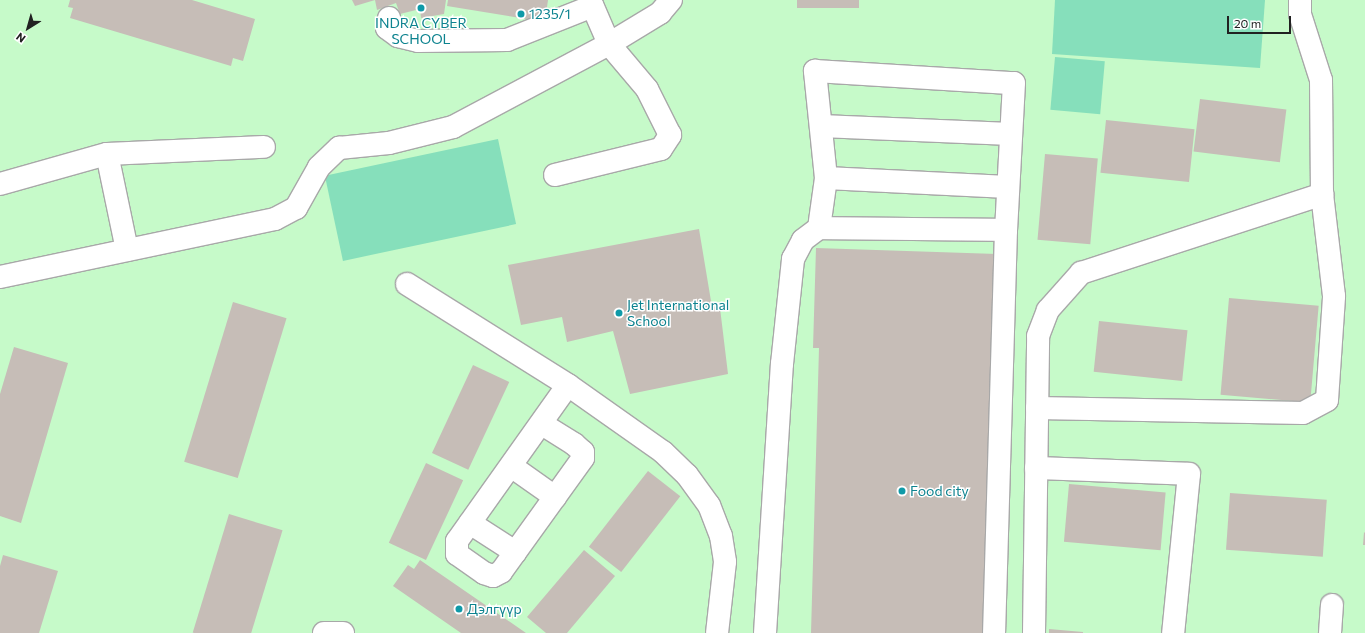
<!DOCTYPE html>
<html>
<head>
<meta charset="utf-8">
<style>
	body { margin:0 }
	#map { position:relative; width:1365px; height:633px; overflow:hidden; background:#f1eee8; font-family:Commissioner,sans-serif }
	div>[style] { position:absolute }
	.park>* { inset:0; background:#c6fac9; transform-origin:0 0 }
	.pitch>* { inset:0; background:#86dfbb; transform-origin:0 0 }
	.building>* { inset:0; background:#c6bdb7; transform-origin:0 0 }
	.roads { filter:drop-shadow(1px 0 #a8a8a8) drop-shadow(-1px 0 #a8a8a8) drop-shadow(0 1px #a8a8a8) drop-shadow(0 -1px #a8a8a8) }
	.minor>* { height:22px; margin:-11px; padding:0 11px; transform-origin:11px; border-radius:11px; background:#fff }
	.dots>* { width:11px; height:11px; translate:-50% -50%; box-sizing:border-box; border:2px solid #fff; border-radius:50% }
	span { translate:-50% -50%; white-space:nowrap; text-align:center; line-height:1.15; -webkit-text-stroke:3px #fff; paint-order:stroke }
	.culture-label { font-size:14px; color:#0d838f }
	.left { translate:0 -50%; text-align:left }
	.north { position:absolute; left:8px; top:8px; width:40px; height:40px; -webkit-text-stroke:3px #fff; paint-order:stroke; rotate:217deg; font-size:11px; font-weight:700; line-height:16px; text-align:center; color:#212121 }
	.north::after { content:''; display:block; margin:auto; width:14px; height:18px; background:#212121; clip-path:polygon(50% 0,100% 100%,50% 72%,0 100%) }
	.scale { position:absolute; left:1227px; top:16px; width:64px; height:18px; box-sizing:border-box; border:2px solid #212121; border-top:0; padding-left:5px; font-size:12px; line-height:14px; white-space:nowrap; color:#212121; -webkit-text-stroke:3px #fff; paint-order:stroke }
</style>
</head>
<body>
<div id="map">
	<div class="park">
		<i style="left:0;top:0;width:1365px;height:633px"></i>
	</div>
	<div class="pitch">
		<i style="clip-path:polygon(1055px 0,1265px 0,1260px 68px,1052px 54px)"></i>
		<i style="left:1055px;top:57px;width:50px;height:53px;rotate:5deg"></i>
		<i style="left:498px;top:139px;width:87px;height:177px;rotate:78deg"></i>
	</div>
	<div class="building">
		<i style="clip-path:polygon(70px 0,192px 0,255px 19px,243px 61px,233px 58px,231px 66px,70px 18px,73px 8px,68px 7px)"></i>
		<i style="clip-path:polygon(352px 0,375px 0,355px 6px)"></i>
		<i style="clip-path:polygon(375px 0,446px 0,444px 14px,421px 18px,420px 9px,400px 14px,396px 3px,377px 10px)"></i>
		<i style="clip-path:polygon(448px 0,548px 0,545px 22px,447px 6px)"></i>
		<i style="left:797px;top:0;width:62px;height:8px"></i>
		<i style="left:1200px;top:99px;width:87px;height:53px;rotate:7deg"></i>
		<i style="left:1106px;top:120px;width:89px;height:53px;rotate:6deg"></i>
		<i style="left:1045px;top:154px;width:53px;height:86px;rotate:5deg"></i>
		<i style="clip-path:polygon(699px 229px,712px 307px,720px 308px,728px 374px,630px 394px,613px 331px,567px 342px,562px 317px,521px 325px,508px 265px)"></i>
		<i style="clip-path:polygon(816px 248px,997px 254px,985px 633px,811px 633px,819px 348px,813px 348px)"></i>
		<i style="left:1229px;top:298px;width:90px;height:97px;rotate:5deg"></i>
		<i style="left:233px;top:302px;width:56px;height:167px;rotate:17deg"></i>
		<i style="left:1099px;top:321px;width:89px;height:51px;rotate:6deg"></i>
		<i style="clip-path:polygon(14px 347px,68px 363px,21px 523px,0 516px,0 394px)"></i>
		<i style="left:473px;top:365px;width:40px;height:97px;rotate:25deg"></i>
		<i style="left:426px;top:463px;width:41px;height:88px;rotate:25deg"></i>
		<i style="left:648px;top:471px;width:41px;height:96px;rotate:38deg"></i>
		<i style="left:1069px;top:484px;width:97px;height:58px;rotate:5deg"></i>
		<i style="left:1230px;top:493px;width:97px;height:57px;rotate:4deg"></i>
		<i style="left:229px;top:514px;width:56px;height:124px;rotate:17deg"></i>
		<i style="clip-path:polygon(1364px 532px,1365px 533px,1365px 545px,1363px 545px)"></i>
		<i style="clip-path:polygon(584px 550px,615px 576px,567px 633px,546px 633px,527px 617px)"></i>
		<i style="clip-path:polygon(3px 555px,58px 571px,39px 633px,0 633px,0 566px)"></i>
		<i style="clip-path:polygon(420px 560px,526px 633px,461px 633px,393px 586px,408px 565px,414px 569px)"></i>
		<i style="clip-path:polygon(1049px 629px,1083px 632px,1083px 633px,1049px 633px)"></i>
	</div>
	<div class="roads">
		<div class="minor">
			<i style="left:389px;top:18px;width:10px;rotate:101deg"></i>
			<i style="left:387px;top:28px;width:14px;rotate:36deg"></i>
			<i style="left:398px;top:36px;width:21px;rotate:14deg"></i>
			<i style="left:418px;top:41px;width:89px;rotate:-0.6deg"></i>
			<i style="left:507px;top:40px;width:92px;rotate:-21.6deg"></i>
			<i style="left:821px;top:126px;width:190px;rotate:2.4deg"></i>
			<i style="left:107px;top:154px;width:98px;rotate:78.2deg"></i>
			<i style="left:555px;top:175px;width:109px;rotate:-13.8deg"></i>
			<i style="left:661px;top:149px;width:17px;rotate:-57deg"></i>
			<i style="left:670px;top:135px;width:51px;rotate:-116.6deg"></i>
			<i style="left:647px;top:89px;width:59px;rotate:-130.2deg"></i>
			<i style="left:609px;top:44px;width:48px;rotate:-113.4deg"></i>
			<i style="left:826px;top:178px;width:182px;rotate:2.8deg"></i>
			<i style="left:0;top:184px;width:111px;rotate:-15.7deg"></i>
			<i style="left:107px;top:154px;width:157px;rotate:-2.6deg"></i>
			<i style="left:819px;top:228px;width:50px;rotate:-82deg"></i>
			<i style="left:826px;top:178px;width:108px;rotate:-95.9deg"></i>
			<i style="left:815px;top:71px;width:199px;rotate:3.5deg"></i>
			<i style="left:1014px;top:83px;width:147px;rotate:93.1deg"></i>
			<i style="left:0;top:277px;width:281px;rotate:-11.9deg"></i>
			<i style="left:275px;top:219px;width:24px;rotate:-28deg"></i>
			<i style="left:296px;top:208px;width:47px;rotate:-60.7deg"></i>
			<i style="left:319px;top:167px;width:28px;rotate:-44deg"></i>
			<i style="left:339px;top:148px;width:50px;rotate:-5.7deg"></i>
			<i style="left:389px;top:143px;width:66px;rotate:-14deg"></i>
			<i style="left:453px;top:127px;width:177px;rotate:-28deg"></i>
			<i style="left:609px;top:44px;width:60px;rotate:-31.3deg"></i>
			<i style="left:660px;top:13px;width:17px;rotate:-50deg"></i>
			<i style="left:407px;top:284px;width:190px;rotate:32.1deg"></i>
			<i style="left:568px;top:385px;width:116px;rotate:35.2deg"></i>
			<i style="left:663px;top:452px;width:33px;rotate:44deg"></i>
			<i style="left:687px;top:475px;width:37px;rotate:54deg"></i>
			<i style="left:709px;top:505px;width:33px;rotate:69deg"></i>
			<i style="left:721px;top:536px;width:26px;rotate:81deg"></i>
			<i style="left:725px;top:562px;width:71px;rotate:96.4deg"></i>
			<i style="left:1037px;top:408px;width:266px;rotate:1.1deg"></i>
			<i style="left:1303px;top:413px;width:27px;rotate:-28deg"></i>
			<i style="left:1327px;top:400px;width:104px;rotate:-86.1deg"></i>
			<i style="left:1334px;top:296px;width:103px;rotate:-96.7deg"></i>
			<i style="left:1322px;top:194px;width:114px;rotate:-90.5deg"></i>
			<i style="left:1321px;top:80px;width:69px;rotate:-107.7deg"></i>
			<i style="left:1300px;top:14px;width:14px;rotate:-90deg"></i>
			<i style="left:542px;top:424px;width:38px;rotate:32deg"></i>
			<i style="left:574px;top:444px;width:12px;rotate:42deg"></i>
			<i style="left:583px;top:452px;width:6px;rotate:90deg"></i>
			<i style="left:583px;top:458px;width:140px;rotate:125.7deg"></i>
			<i style="left:501px;top:572px;width:9px;rotate:153deg"></i>
			<i style="left:493px;top:576px;width:9px;rotate:-162deg"></i>
			<i style="left:484px;top:573px;width:33px;rotate:-145deg"></i>
			<i style="left:457px;top:554px;width:13px;rotate:-90deg"></i>
			<i style="left:457px;top:541px;width:191px;rotate:-54.6deg"></i>
			<i style="left:511px;top:466px;width:54px;rotate:35.2deg"></i>
			<i style="left:1036px;top:468px;width:153px;rotate:2.2deg"></i>
			<i style="left:1189px;top:474px;width:160px;rotate:95.7deg"></i>
			<i style="left:470px;top:523px;width:54px;rotate:32.8deg"></i>
			<i style="left:324px;top:633px;width:19px"></i>
			<i style="left:765px;top:633px;width:270px;rotate:-86.4deg"></i>
			<i style="left:782px;top:364px;width:106px;rotate:-84deg"></i>
			<i style="left:793px;top:259px;width:21px;rotate:-62deg"></i>
			<i style="left:803px;top:240px;width:20px;rotate:-37deg"></i>
			<i style="left:819px;top:228px;width:187px;rotate:0.6deg"></i>
			<i style="left:1006px;top:230px;width:403px;rotate:91.7deg"></i>
			<i style="left:1034px;top:633px;width:297px;rotate:-89.2deg"></i>
			<i style="left:1038px;top:336px;width:28px;rotate:-69deg"></i>
			<i style="left:1048px;top:310px;width:50px;rotate:-48.3deg"></i>
			<i style="left:1081px;top:273px;width:254px;rotate:-18.1deg"></i>
			<i style="left:1330px;top:633px;width:28px;rotate:-86deg"></i>
		</div>
	</div>
	<div class="dots">
		<i style="left:421px;top:8px;background:#0f9aa8"></i>
		<i style="left:521px;top:14px;background:#0f9aa8"></i>
		<i style="left:619px;top:313px;background:#0f9aa8"></i>
		<i style="left:902px;top:491px;background:#0f9aa8"></i>
		<i style="left:459px;top:609px;background:#0f9aa8"></i>
	</div>
	<div class="culture-label">
		<span class="left" style="left:529px;top:14px">1235/1</span>
		<span style="left:421px;top:31px">INDRA CYBER<br>SCHOOL</span>
		<span class="left" style="left:627px;top:313px">Jet International<br>School</span>
		<span class="left" style="left:910px;top:491px">Food city</span>
		<span class="left" style="left:467px;top:609px">Дэлгүүр</span>
	</div>
	<div class="north">N</div>
	<div class="scale">20 m</div>
</div>
</body>
</html>
